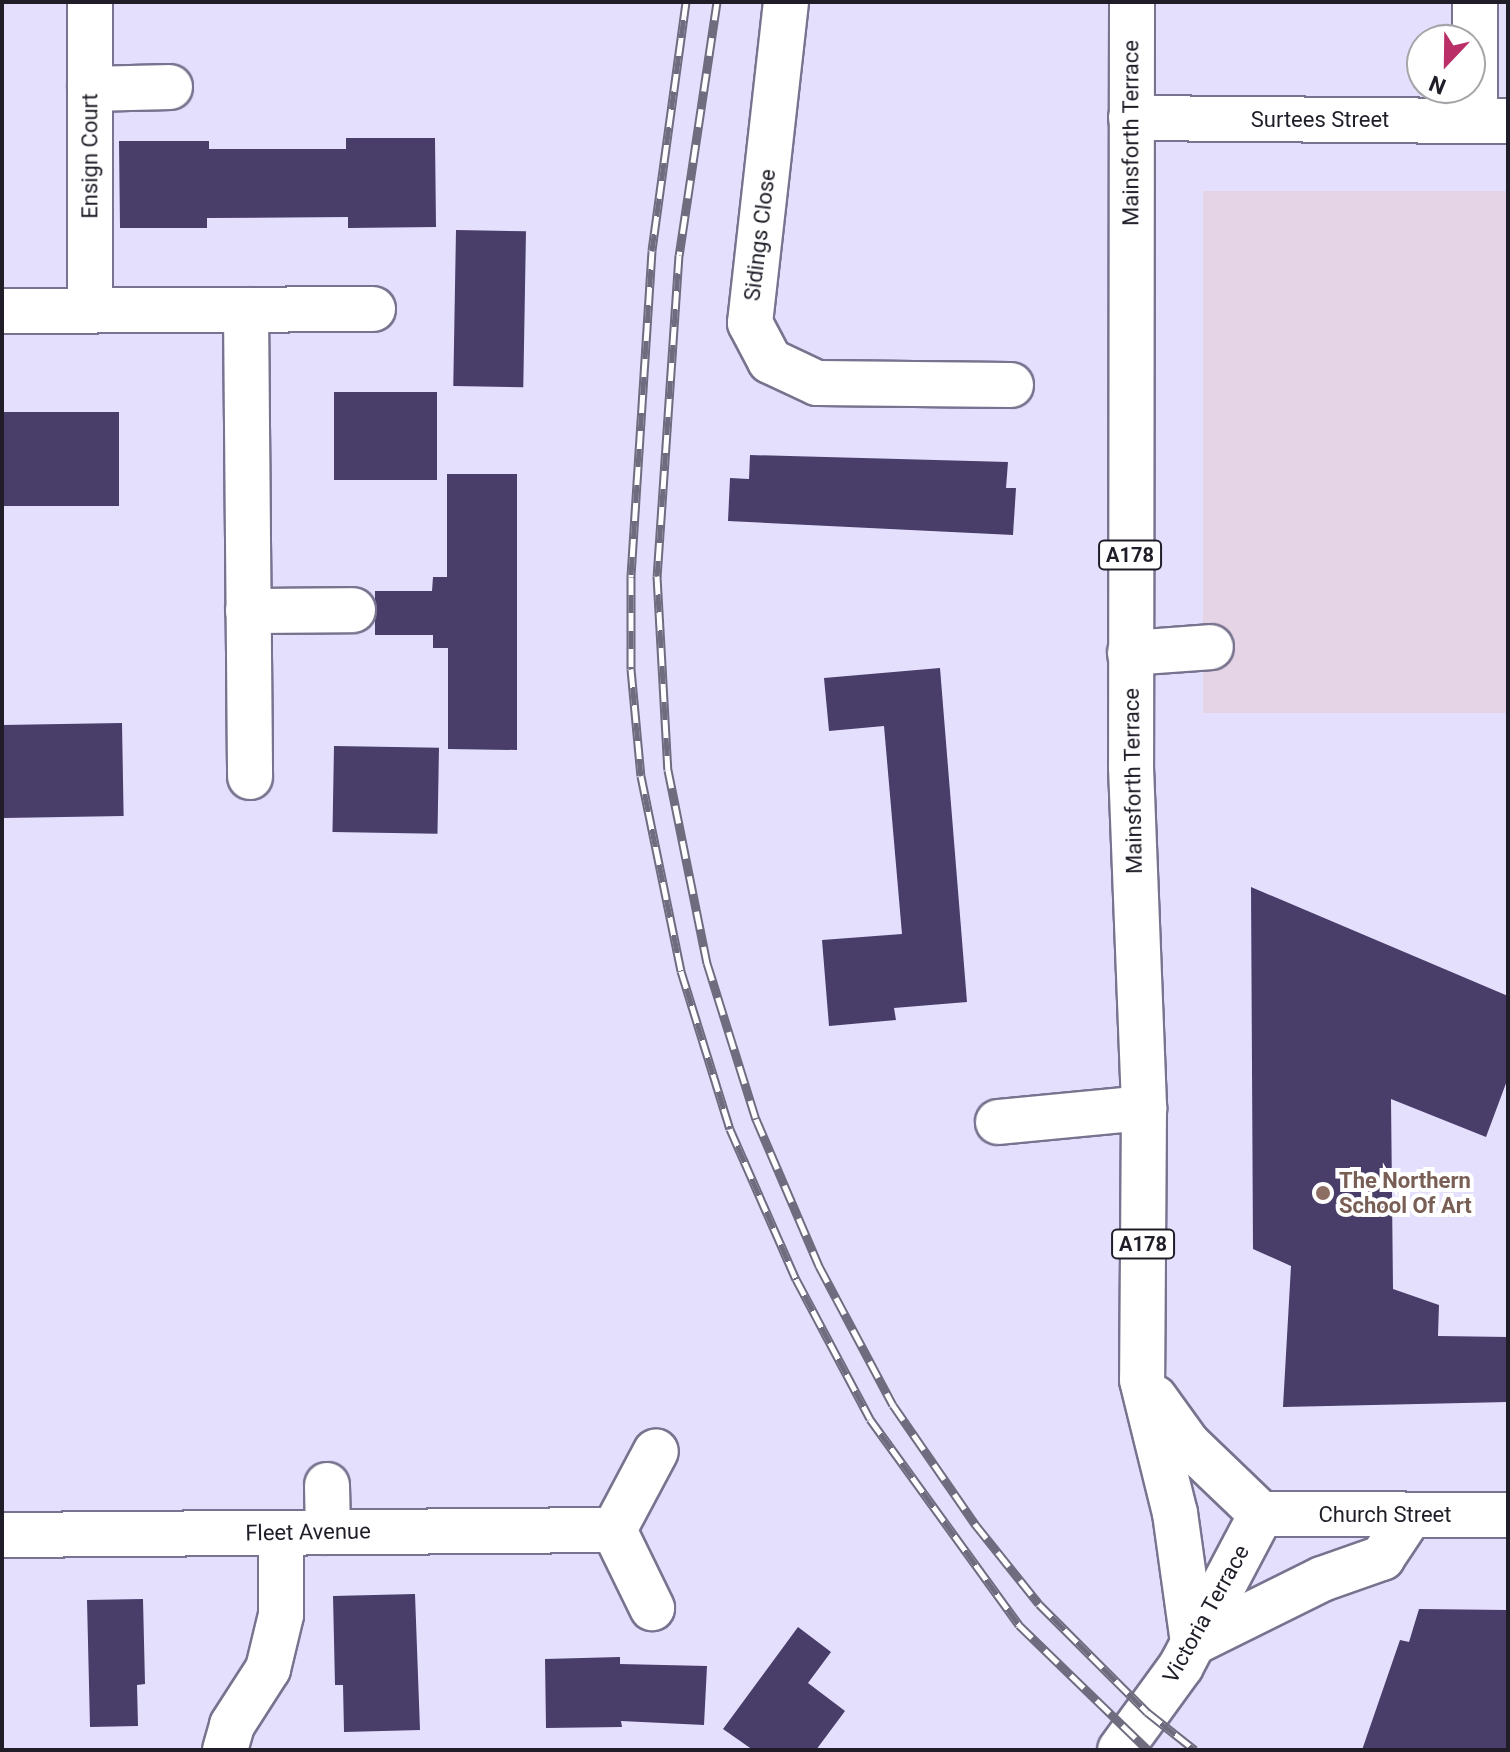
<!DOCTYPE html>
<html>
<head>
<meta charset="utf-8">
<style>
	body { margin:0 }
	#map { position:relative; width:1510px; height:1752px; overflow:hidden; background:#e5dffe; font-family:Roboto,sans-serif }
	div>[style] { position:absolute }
	.industrial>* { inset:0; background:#e4d4e6; transform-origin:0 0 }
	.building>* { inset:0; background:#493d69; transform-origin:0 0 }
	.roads { filter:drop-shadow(2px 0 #78738e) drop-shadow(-2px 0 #78738e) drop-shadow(0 2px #78738e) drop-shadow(0 -2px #78738e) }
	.minor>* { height:44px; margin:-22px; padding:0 22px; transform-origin:22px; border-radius:22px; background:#fff }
	.major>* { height:44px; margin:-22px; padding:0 22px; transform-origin:22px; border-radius:22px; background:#fff }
	.rail>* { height:9px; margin-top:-4.5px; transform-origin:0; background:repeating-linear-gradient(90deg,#fff 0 18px,#706c7f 0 36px); box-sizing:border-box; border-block:2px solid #706c7f }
	.dots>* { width:22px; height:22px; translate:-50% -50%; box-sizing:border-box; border:4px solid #fff; border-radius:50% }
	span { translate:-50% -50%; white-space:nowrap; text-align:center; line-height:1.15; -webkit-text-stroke:8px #fff; paint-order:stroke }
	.shield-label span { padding:2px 6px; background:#fff; border:2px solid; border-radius:6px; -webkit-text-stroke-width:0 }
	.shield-label { font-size:20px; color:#201d28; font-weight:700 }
	.street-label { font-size:22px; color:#201d28 }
	.education-label { font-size:22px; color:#785e54; font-weight:700 }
	.left { translate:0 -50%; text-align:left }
	.frame { position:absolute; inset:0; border:4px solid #201d28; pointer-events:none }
	.north { position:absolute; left:1406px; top:24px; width:80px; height:80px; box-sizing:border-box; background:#fff; border:2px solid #a6a5a9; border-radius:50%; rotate:202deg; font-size:22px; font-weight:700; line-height:32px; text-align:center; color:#201d28 }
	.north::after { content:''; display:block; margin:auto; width:28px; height:36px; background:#ba2f67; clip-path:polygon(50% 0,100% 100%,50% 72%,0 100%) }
</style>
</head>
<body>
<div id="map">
	<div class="industrial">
		<i style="left:1508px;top:191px;width:522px;height:305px;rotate:90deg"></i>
	</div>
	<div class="building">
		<i style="clip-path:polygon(346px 138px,435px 138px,436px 227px,348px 228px,348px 217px,207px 218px,207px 228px,120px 228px,119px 141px,209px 141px,209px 149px,346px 149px)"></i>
		<i style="left:456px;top:230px;width:70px;height:156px;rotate:1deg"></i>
		<i style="left:334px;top:392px;width:103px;height:88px"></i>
		<i style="left:2px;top:412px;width:117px;height:94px"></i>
		<i style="clip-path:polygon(750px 455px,1008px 462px,1006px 488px,1016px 488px,1013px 535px,728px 521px,730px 478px,749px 479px)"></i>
		<i style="clip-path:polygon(447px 474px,517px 474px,517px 750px,448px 749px,448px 648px,433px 648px,433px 635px,375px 635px,375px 591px,432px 591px,433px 577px,447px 577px)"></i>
		<i style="clip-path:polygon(940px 668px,967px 1002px,894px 1008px,896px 1020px,829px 1026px,822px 940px,902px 934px,884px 726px,829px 731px,824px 678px)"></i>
		<i style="left:122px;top:723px;width:93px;height:120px;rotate:89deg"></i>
		<i style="left:334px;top:746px;width:105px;height:86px;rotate:1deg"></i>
		<i style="clip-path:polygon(1251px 887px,1508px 996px,1508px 1078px,1486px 1137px,1391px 1099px,1393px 1289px,1439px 1305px,1438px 1336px,1508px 1337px,1508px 1402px,1283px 1407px,1291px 1266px,1253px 1249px)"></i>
		<i style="clip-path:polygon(415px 1594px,420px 1730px,344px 1732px,343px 1685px,335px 1685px,333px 1596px)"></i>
		<i style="clip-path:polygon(143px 1599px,145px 1684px,137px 1685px,138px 1726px,90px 1727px,87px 1600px)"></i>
		<i style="clip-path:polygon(1419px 1609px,1508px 1610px,1508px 1750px,1362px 1750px,1400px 1640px,1409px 1642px)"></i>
		<i style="clip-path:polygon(798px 1627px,831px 1652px,808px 1683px,845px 1711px,816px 1750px,753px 1750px,723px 1729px)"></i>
		<i style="clip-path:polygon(620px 1657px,620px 1664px,707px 1666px,704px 1725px,621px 1721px,622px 1727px,546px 1728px,545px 1659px)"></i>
	</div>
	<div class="roads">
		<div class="minor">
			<i style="left:90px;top:2px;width:309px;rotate:90deg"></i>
			<i style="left:786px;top:2px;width:323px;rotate:96.4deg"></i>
			<i style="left:750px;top:323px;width:43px;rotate:62.2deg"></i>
			<i style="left:770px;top:361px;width:52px;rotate:25.1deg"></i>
			<i style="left:817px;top:383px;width:194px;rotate:0.6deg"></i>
			<i style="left:1475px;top:2px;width:119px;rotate:90deg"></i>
			<i style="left:90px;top:89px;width:80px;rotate:-1.4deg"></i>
			<i style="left:1131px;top:118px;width:377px;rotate:0.5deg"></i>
			<i style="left:246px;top:310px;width:467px;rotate:89.5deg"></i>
			<i style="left:2px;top:311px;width:371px;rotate:-0.3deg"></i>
			<i style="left:248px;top:611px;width:105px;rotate:-0.5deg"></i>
			<i style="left:1130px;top:653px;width:81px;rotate:-4.2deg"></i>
			<i style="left:998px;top:1122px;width:147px;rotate:-5.5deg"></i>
			<i style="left:327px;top:1485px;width:47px;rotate:88.8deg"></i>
			<i style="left:614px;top:1530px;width:89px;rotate:-62deg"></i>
			<i style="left:614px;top:1530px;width:87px;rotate:64deg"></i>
			<i style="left:2px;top:1535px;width:612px;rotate:-0.47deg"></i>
			<i style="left:225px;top:1750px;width:26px;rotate:-74deg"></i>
			<i style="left:232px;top:1725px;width:67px;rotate:-57.3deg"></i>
			<i style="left:268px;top:1669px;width:56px;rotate:-76.5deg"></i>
			<i style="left:281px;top:1615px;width:82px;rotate:-90deg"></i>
			<i style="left:1120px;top:1750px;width:104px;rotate:-54deg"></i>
			<i style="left:1181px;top:1666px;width:172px;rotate:-62.2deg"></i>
		</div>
		<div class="major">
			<i style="left:1132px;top:2px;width:765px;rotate:90.07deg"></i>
			<i style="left:1131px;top:767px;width:341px;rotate:87.8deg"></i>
			<i style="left:1144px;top:1108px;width:272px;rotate:90.4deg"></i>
			<i style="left:1142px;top:1380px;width:137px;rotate:76.1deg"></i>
			<i style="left:1175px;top:1513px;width:131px;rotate:82.1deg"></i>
			<i style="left:1193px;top:1643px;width:144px;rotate:-26.4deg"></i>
			<i style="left:1322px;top:1579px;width:64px;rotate:-19.3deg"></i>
			<i style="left:1382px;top:1558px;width:50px;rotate:-56.3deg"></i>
			<i style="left:1155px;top:1398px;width:57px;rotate:54.3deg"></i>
			<i style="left:1188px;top:1444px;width:101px;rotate:43.8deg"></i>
			<i style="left:1261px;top:1514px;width:247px;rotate:0.2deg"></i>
		</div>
	</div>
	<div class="rail">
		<i style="left:686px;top:2px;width:251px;rotate:97.8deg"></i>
		<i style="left:652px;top:251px;width:327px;rotate:93.7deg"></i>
		<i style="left:631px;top:577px;width:92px;rotate:90deg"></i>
		<i style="left:631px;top:669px;width:107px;rotate:84.7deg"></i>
		<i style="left:641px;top:776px;width:199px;rotate:78.4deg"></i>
		<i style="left:681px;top:971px;width:165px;rotate:72.8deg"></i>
		<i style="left:730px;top:1129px;width:164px;rotate:66.3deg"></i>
		<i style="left:796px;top:1279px;width:158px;rotate:62.1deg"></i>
		<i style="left:870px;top:1419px;width:254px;rotate:54.1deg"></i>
		<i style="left:1019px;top:1625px;width:180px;rotate:44.1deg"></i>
		<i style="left:717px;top:2px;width:256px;rotate:98.5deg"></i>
		<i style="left:679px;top:255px;width:322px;rotate:93.9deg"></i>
		<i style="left:657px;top:576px;width:194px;rotate:86.8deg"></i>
		<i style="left:668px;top:770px;width:197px;rotate:78.6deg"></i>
		<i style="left:707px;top:963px;width:164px;rotate:72.6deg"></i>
		<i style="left:756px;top:1119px;width:160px;rotate:66.8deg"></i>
		<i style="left:819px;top:1266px;width:157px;rotate:62deg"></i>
		<i style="left:893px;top:1405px;width:145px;rotate:55.4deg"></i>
		<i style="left:975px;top:1524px;width:102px;rotate:51.3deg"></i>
		<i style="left:1039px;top:1604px;width:153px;rotate:45deg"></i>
		<i style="left:1147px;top:1712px;width:61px;rotate:38.4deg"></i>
	</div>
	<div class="dots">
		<i style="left:1323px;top:1193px;background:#8d6e63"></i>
	</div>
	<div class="shield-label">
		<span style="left:1130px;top:555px">A178</span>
		<span style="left:1143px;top:1244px">A178</span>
	</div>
	<div class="street-label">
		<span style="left:1320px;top:120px">Surtees Street</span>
		<span style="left:1131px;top:133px;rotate:-90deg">Mainsforth Terrace</span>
		<span style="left:90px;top:156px;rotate:-90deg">Ensign Court</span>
		<span style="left:760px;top:235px;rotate:-83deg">Sidings Close</span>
		<span style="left:1133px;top:781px;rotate:-91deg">Mainsforth Terrace</span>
		<span style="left:1385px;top:1515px">Church Street</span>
		<span style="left:308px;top:1532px;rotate:-1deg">Fleet Avenue</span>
		<span style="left:1206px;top:1614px;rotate:-61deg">Victoria Terrace</span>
	</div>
	<div class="education-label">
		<span class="left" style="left:1339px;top:1193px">The Northern<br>School Of Art</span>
	</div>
	<div class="frame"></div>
	<div class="north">N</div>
</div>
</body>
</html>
